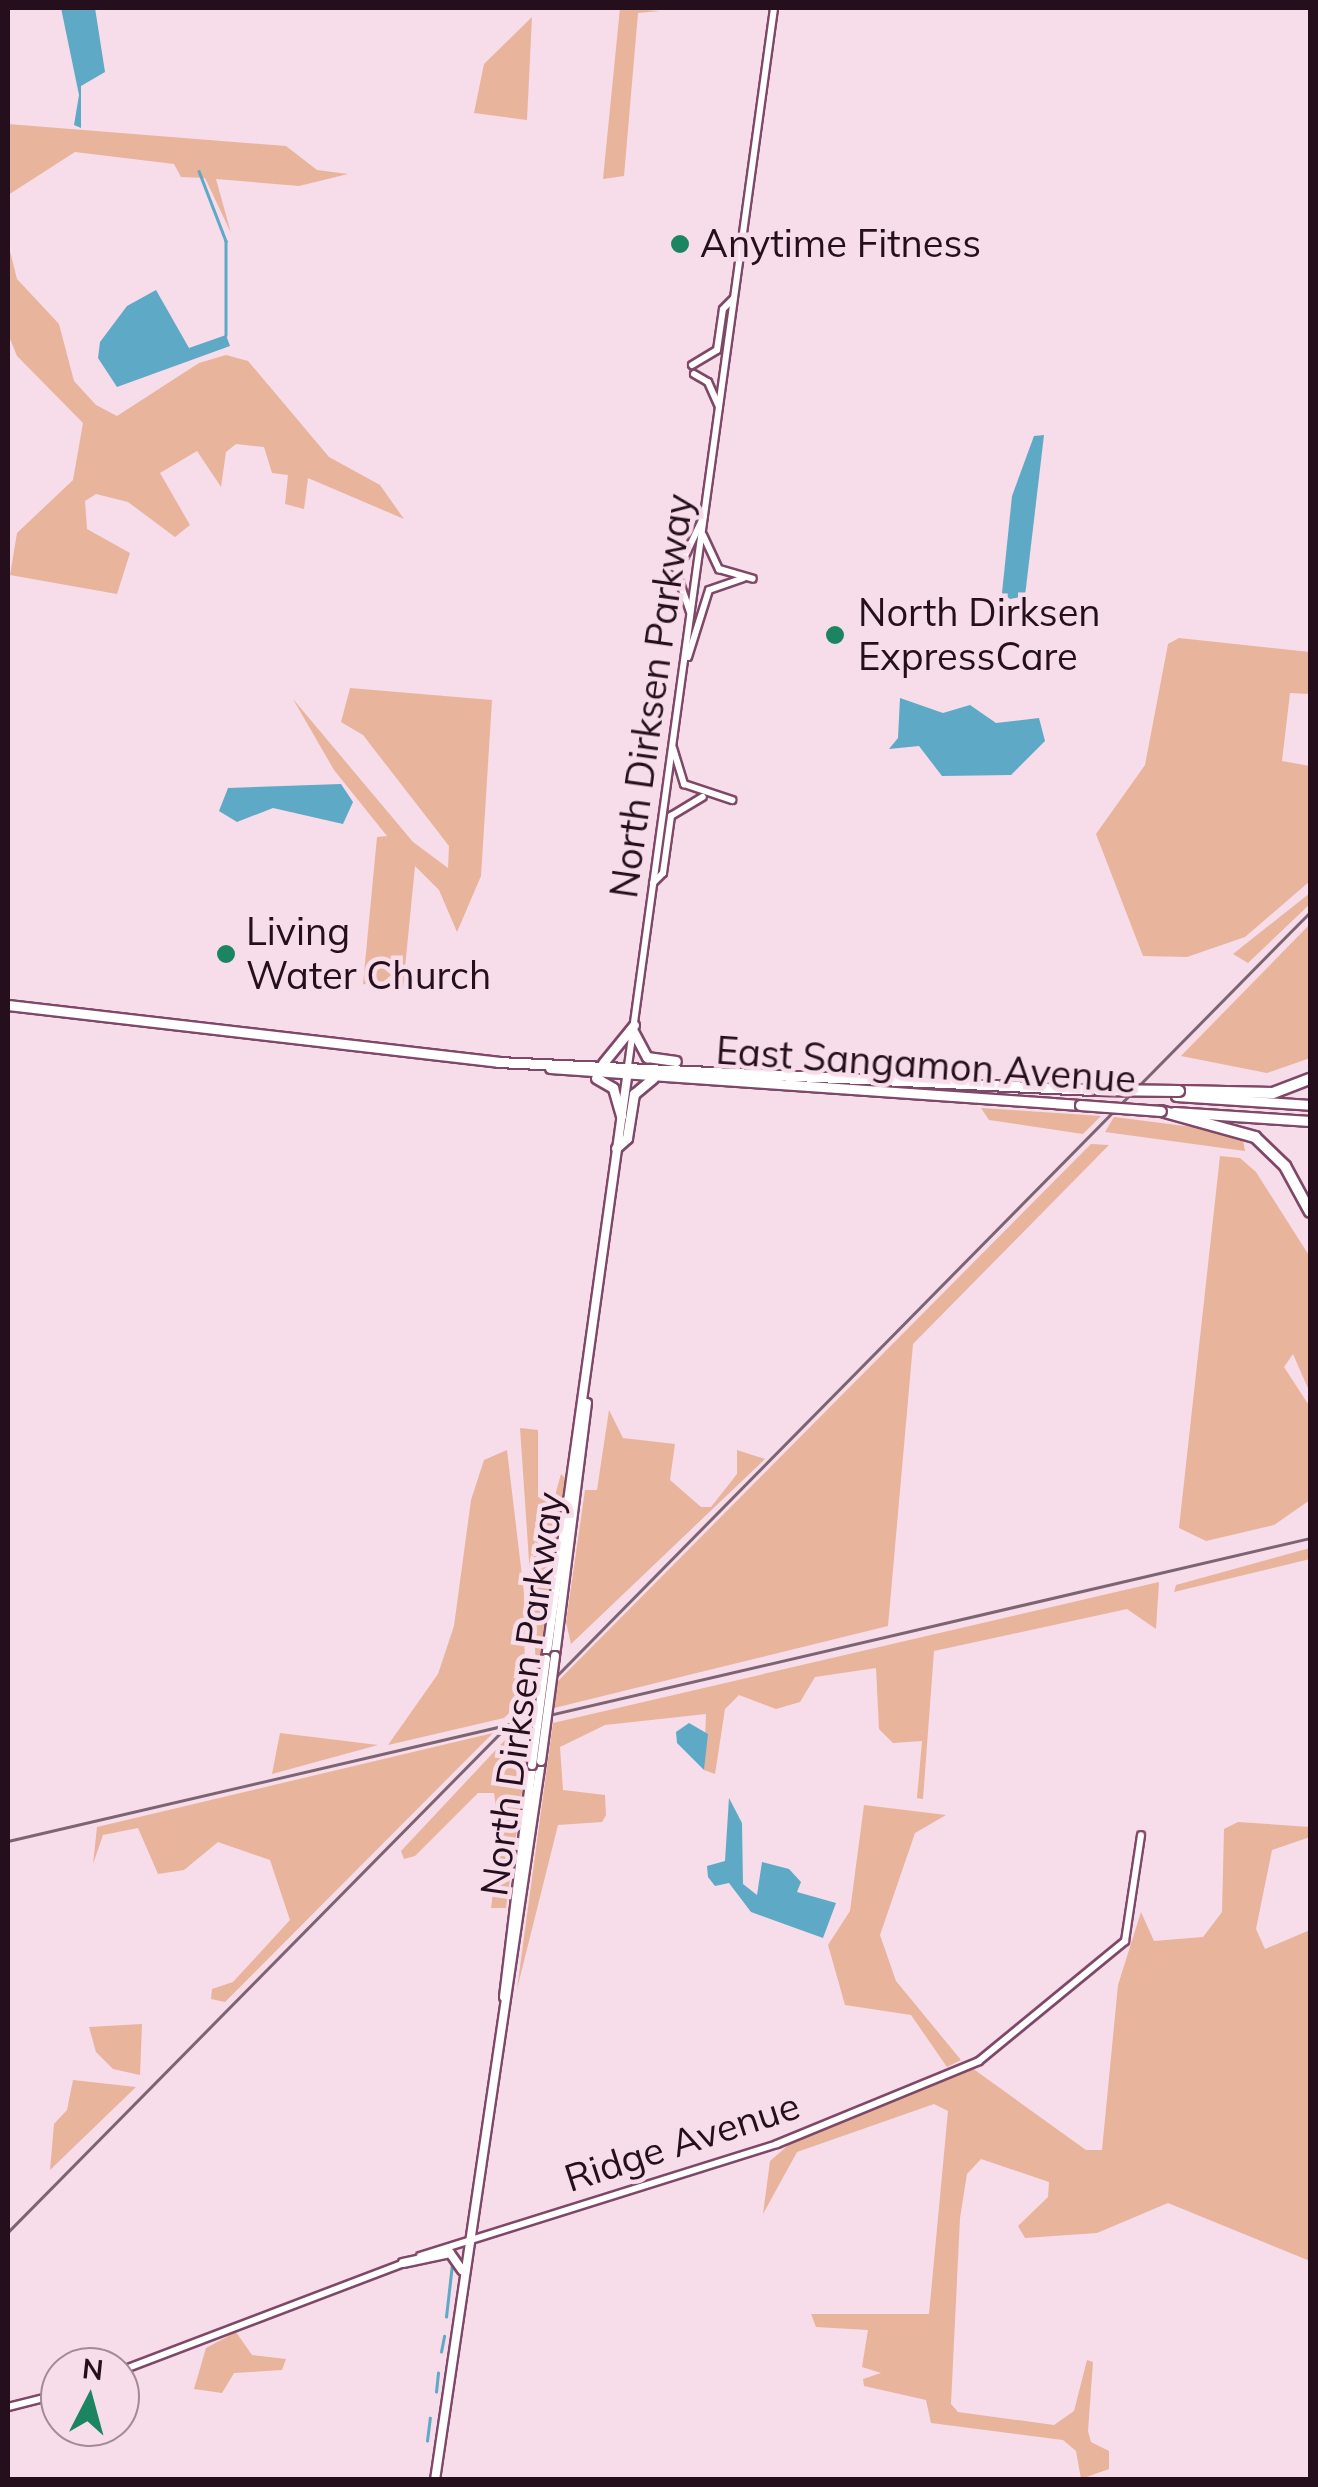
<!DOCTYPE html>
<html>
<head>
<meta charset="utf-8">
<style>
	body { margin:0 }
	#map { position:relative; width:1318px; height:2487px; overflow:hidden; background:#f7dcea; font-family:Mulish,sans-serif }
	div>[style] { position:absolute }
	.green>* { inset:0; background:#e9b49c }
	.water>* { inset:0; background:#5ea9c5 }
	.stream>* { height:2.5px; margin:-1.25px; padding:0 1.25px; transform-origin:1.25px; border-radius:1.25px; background:#5ea9c5 }
	.roads { filter:drop-shadow(2px 0 #7f4868) drop-shadow(-2px 0 #7f4868) drop-shadow(0 2px #7f4868) drop-shadow(0 -2px #7f4868) }
	.tertiary>* { height:6px; margin:-3px; padding:0 3px; transform-origin:3px; border-radius:3px; background:#fff }
	.secondary>* { height:8px; margin:-4px; padding:0 4px; transform-origin:4px; border-radius:4px; background:#fff }
	.primary>* { height:9px; margin:-4.5px; padding:0 4.5px; transform-origin:4.5px; border-radius:4.5px; background:#fff }
	.motorway>* { height:10px; margin:-5px; padding:0 5px; transform-origin:5px; border-radius:5px; background:#fff }
	.rail>* { height:2.5px; margin:-1.25px; padding:0 1.25px; transform-origin:1.25px; border-radius:1.25px; background:#7d6472 }
	.bridges { filter:drop-shadow(2px 0 #7f4868) drop-shadow(-2px 0 #7f4868) drop-shadow(0 2px #7f4868) drop-shadow(0 -2px #7f4868) }
	.secondary-bridge>* { height:8px; margin:-4px; padding:0 4px; transform-origin:4px; border-radius:4px; background:#fff }
	.primary-bridge>* { height:9px; margin:-4.5px; padding:0 4.5px; transform-origin:4.5px; border-radius:4.5px; background:#fff }
	.motorway-bridge>* { height:10px; margin:-5px; padding:0 5px; transform-origin:5px; border-radius:5px; background:#fff }
	.dots>* { width:28px; height:28px; translate:-50% -50%; box-sizing:border-box; border:5px solid #f7dcea; border-radius:50% }
	span { translate:-50% -50%; white-space:nowrap; text-align:center; line-height:1.15; -webkit-text-stroke:9px #f7dcea; paint-order:stroke }
	.poi-label { font-size:38px; color:#260f1d }
	.left { translate:0 -50%; text-align:left }
	.street-label { font-size:38px; color:#260f1d }
	.frame { position:absolute; inset:0; border:10px solid #260f1d; pointer-events:none }
	.north { position:absolute; left:40px; top:2347px; width:100px; height:100px; box-sizing:border-box; background:#f7dcea; border:2px solid #a38a98; border-radius:50%; rotate:6deg; font-size:28px; font-weight:700; line-height:40px; text-align:center; color:#260f1d }
	.north::after { content:''; display:block; margin:auto; width:35px; height:45px; background:#1b8561; clip-path:polygon(50% 0,100% 100%,50% 72%,0 100%) }
</style>
</head>
<body>
<div id="map">
	<div class="green">
		<i style="clip-path:polygon(620px 8px,660px 11px,638px 13px,624px 176px,603px 179px)"></i>
		<i style="clip-path:polygon(532px 17px,527px 120px,474px 113px,484px 64px)"></i>
		<i style="clip-path:polygon(8px 124px,286px 146px,317px 170px,348px 174px,299px 186px,216px 179px,231px 233px,205px 178px,181px 177px,174px 164px,75px 152px,8px 195px)"></i>
		<i style="clip-path:polygon(8px 243px,17px 279px,59px 324px,74px 381px,96px 405px,117px 416px,199px 363px,226px 355px,248px 361px,329px 457px,380px 485px,404px 519px,308px 478px,304px 509px,285px 504px,288px 475px,272px 473px,264px 447px,236px 444px,226px 452px,221px 487px,197px 451px,160px 473px,190px 525px,175px 537px,128px 502px,96px 494px,85px 501px,87px 529px,130px 553px,117px 594px,10px 575px,17px 533px,73px 480px,83px 423px,17px 356px,8px 334px)"></i>
		<i style="clip-path:polygon(1179px 638px,1310px 652px,1310px 694px,1290px 693px,1282px 761px,1310px 766px,1310px 881px,1245px 937px,1187px 957px,1143px 956px,1096px 834px,1145px 765px,1168px 644px)"></i>
		<i style="clip-path:polygon(350px 688px,492px 700px,481px 876px,457px 932px,439px 890px,415px 866px,403px 988px,363px 984px,377px 837px,387px 836px,334px 770px,293px 699px,413px 842px,448px 868px,449px 846px,363px 735px,341px 722px)"></i>
		<i style="clip-path:polygon(1310px 893px,1310px 904px,1248px 963px,1233px 954px)"></i>
		<i style="clip-path:polygon(1310px 924px,1310px 1058px,1267px 1073px,1181px 1056px)"></i>
		<i style="clip-path:polygon(981px 1108px,1101px 1116px,1083px 1134px,989px 1120px)"></i>
		<i style="clip-path:polygon(1114px 1117px,1216px 1130px,1243px 1140px,1245px 1151px,1105px 1132px)"></i>
		<i style="clip-path:polygon(1091px 1144px,1109px 1145px,913px 1344px,888px 1626px,554px 1708px,557px 1682px)"></i>
		<i style="clip-path:polygon(1220px 1156px,1240px 1158px,1256px 1172px,1310px 1257px,1310px 1393px,1293px 1354px,1284px 1367px,1310px 1407px,1310px 1500px,1274px 1525px,1206px 1541px,1179px 1528px)"></i>
		<i style="clip-path:polygon(609px 1410px,623px 1438px,675px 1444px,670px 1480px,701px 1507px,711px 1507px,737px 1474px,737px 1450px,765px 1459px,571px 1644px,566px 1622px,585px 1490px,597px 1490px)"></i>
		<i style="clip-path:polygon(520px 1428px,538px 1430px,538px 1497px,554px 1499px,561px 1474px,565px 1478px,537px 1679px)"></i>
		<i style="clip-path:polygon(507px 1450px,524px 1593px,525px 1698px,504px 1718px,388px 1745px,438px 1674px,454px 1626px,471px 1500px,484px 1460px)"></i>
		<i style="clip-path:polygon(1310px 1548px,1310px 1559px,1174px 1592px,1176px 1585px)"></i>
		<i style="clip-path:polygon(1159px 1582px,1156px 1629px,1127px 1609px,934px 1651px,923px 1799px,917px 1798px,922px 1741px,893px 1743px,879px 1729px,876px 1668px,815px 1677px,800px 1702px,776px 1709px,739px 1695px,725px 1709px,715px 1774px,704px 1770px,706px 1714px,605px 1725px,560px 1747px,563px 1790px,605px 1795px,606px 1815px,602px 1822px,558px 1825px,517px 1989px,553px 1723px)"></i>
		<i style="clip-path:polygon(280px 1733px,378px 1745px,272px 1774px)"></i>
		<i style="clip-path:polygon(493px 1733px,225px 2002px,211px 1999px,212px 1989px,233px 1982px,290px 1920px,270px 1860px,218px 1842px,184px 1870px,158px 1874px,138px 1828px,103px 1835px,93px 1864px,97px 1827px)"></i>
		<i style="clip-path:polygon(506px 1739px,529px 1742px,506px 1908px,491px 1908px,500px 1837px,494px 1793px,478px 1793px,415px 1856px,404px 1859px,401px 1851px)"></i>
		<i style="clip-path:polygon(864px 1805px,946px 1815px,915px 1833px,880px 1935px,896px 1981px,961px 2060px,947px 2067px,911px 2015px,845px 2005px,828px 1945px,850px 1911px)"></i>
		<i style="clip-path:polygon(1238px 1822px,1310px 1827px,1310px 1837px,1272px 1850px,1256px 1929px,1265px 1949px,1310px 1930px,1310px 2261px,1168px 2203px,1097px 2233px,1025px 2238px,1018px 2226px,1048px 2197px,1049px 2182px,981px 2159px,967px 2174px,960px 2218px,951px 2404px,958px 2412px,1054px 2425px,1074px 2411px,1087px 2360px,1093px 2362px,1088px 2431px,1091px 2442px,1109px 2451px,1109px 2469px,1081px 2479px,1076px 2451px,1063px 2440px,931px 2423px,926px 2400px,864px 2386px,863px 2379px,881px 2373px,862px 2367px,868px 2330px,816px 2327px,811px 2314px,929px 2314px,948px 2111px,934px 2104px,797px 2152px,763px 2214px,770px 2161px,793px 2141px,972px 2068px,1086px 2150px,1102px 2150px,1118px 1985px,1141px 1912px,1154px 1941px,1203px 1937px,1222px 1912px,1224px 1829px)"></i>
		<i style="clip-path:polygon(142px 2024px,140px 2075px,113px 2069px,96px 2052px,89px 2027px)"></i>
		<i style="clip-path:polygon(73px 2080px,136px 2087px,50px 2170px,54px 2124px,67px 2110px)"></i>
		<i style="clip-path:polygon(236px 2332px,252px 2355px,286px 2359px,282px 2370px,234px 2373px,222px 2393px,194px 2389px,206px 2348px)"></i>
	</div>
	<div class="water">
		<i style="clip-path:polygon(61px 8px,95px 8px,105px 72px,81px 86px,81px 128px,74px 125px,79px 95px)"></i>
		<i style="clip-path:polygon(156px 290px,189px 348px,226px 335px,230px 346px,117px 387px,98px 358px,100px 342px,127px 306px)"></i>
		<i style="clip-path:polygon(1044px 435px,1025px 596px,1010px 599px,1002px 593px,1012px 496px,1034px 436px)"></i>
		<i style="clip-path:polygon(900px 698px,943px 713px,970px 705px,996px 723px,1039px 718px,1045px 741px,1011px 775px,942px 776px,919px 746px,889px 749px,898px 738px)"></i>
		<i style="clip-path:polygon(341px 784px,353px 802px,343px 824px,273px 808px,237px 822px,219px 811px,228px 788px)"></i>
		<i style="clip-path:polygon(689px 1723px,708px 1734px,704px 1770px,677px 1743px,676px 1732px)"></i>
		<i style="clip-path:polygon(729px 1798px,742px 1823px,743px 1884px,757px 1895px,762px 1862px,789px 1869px,801px 1882px,797px 1892px,836px 1903px,823px 1938px,751px 1912px,729px 1883px,715px 1886px,708px 1877px,707px 1866px,725px 1861px)"></i>
	</div>
	<div class="stream">
		<i style="left:199px;top:171px;width:75px;rotate:68.9deg"></i>
		<i style="left:226px;top:241px;width:94px;rotate:90deg"></i>
		<i style="left:965px;top:2063px;width:26px;rotate:-29deg"></i>
		<i style="left:446px;top:2317px;width:53px;rotate:-83.5deg"></i>
		<i style="left:441px;top:2352px;width:16px;rotate:-79deg"></i>
		<i style="left:436px;top:2392px;width:19px;rotate:-84deg"></i>
		<i style="left:427px;top:2441px;width:23px;rotate:-83deg"></i>
	</div>
	<div class="roads">
		<div class="tertiary">
			<i style="left:692px;top:365px;width:29px;rotate:-31deg"></i>
			<i style="left:717px;top:350px;width:41px;rotate:-81.7deg"></i>
			<i style="left:723px;top:309px;width:14px;rotate:-45deg"></i>
			<i style="left:694px;top:374px;width:16px;rotate:30deg"></i>
			<i style="left:708px;top:382px;width:27px;rotate:66deg"></i>
			<i style="left:703px;top:535px;width:38px;rotate:65deg"></i>
			<i style="left:719px;top:569px;width:35px;rotate:16deg"></i>
			<i style="left:665px;top:566px;width:22px;rotate:-27deg"></i>
			<i style="left:685px;top:556px;width:44px;rotate:-64.6deg"></i>
			<i style="left:666px;top:572px;width:18px;rotate:38deg"></i>
			<i style="left:680px;top:583px;width:31px;rotate:71deg"></i>
			<i style="left:688px;top:657px;width:70px;rotate:-72.6deg"></i>
			<i style="left:709px;top:590px;width:36px;rotate:-19deg"></i>
			<i style="left:673px;top:748px;width:38px;rotate:73deg"></i>
			<i style="left:684px;top:784px;width:51px;rotate:18.4deg"></i>
			<i style="left:653px;top:883px;width:14px;rotate:-45deg"></i>
			<i style="left:663px;top:873px;width:58px;rotate:-82deg"></i>
			<i style="left:671px;top:816px;width:37px;rotate:-31deg"></i>
			<i style="left:628px;top:1066px;width:1068px;rotate:-82.14deg"></i>
			<i style="left:420px;top:2256px;width:374px;rotate:-17.4deg"></i>
			<i style="left:777px;top:2144px;width:218px;rotate:-22.3deg"></i>
			<i style="left:979px;top:2061px;width:189px;rotate:-39.4deg"></i>
			<i style="left:1125px;top:1941px;width:107px;rotate:-81.4deg"></i>
			<i style="left:120px;top:2371px;width:304px;rotate:-20.8deg"></i>
			<i style="left:8px;top:2407px;width:54px;rotate:-14deg"></i>
		</div>
		<div class="secondary">
			<i style="left:555px;top:1656px;width:255px;rotate:-82.8deg"></i>
			<i style="left:546px;top:1659px;width:595px;rotate:-82.07deg"></i>
			<i style="left:504px;top:1997px;width:234px;rotate:-83.1deg"></i>
			<i style="left:403px;top:2263px;width:48px;rotate:-12deg"></i>
			<i style="left:450px;top:2253px;width:21px;rotate:55deg"></i>
			<i style="left:435px;top:2480px;width:727px;rotate:-81.61deg"></i>
		</div>
		<div class="primary">
			<i style="left:8px;top:1005px;width:493px;rotate:6.6deg"></i>
			<i style="left:498px;top:1062px;width:598px;rotate:2.69deg"></i>
			<i style="left:633px;top:1031px;width:30px;rotate:62deg"></i>
			<i style="left:647px;top:1057px;width:29px;rotate:8deg"></i>
			<i style="left:603px;top:1063px;width:49px;rotate:-50.8deg"></i>
			<i style="left:550px;top:1068px;width:531px;rotate:3.99deg"></i>
			<i style="left:596px;top:1078px;width:20px;rotate:30deg"></i>
			<i style="left:613px;top:1088px;width:29px;rotate:74deg"></i>
			<i style="left:1176px;top:1096px;width:134px;rotate:3.8deg"></i>
			<i style="left:1174px;top:1112px;width:136px;rotate:3.8deg"></i>
			<i style="left:616px;top:1148px;width:15px;rotate:-42deg"></i>
			<i style="left:627px;top:1138px;width:45px;rotate:-81deg"></i>
			<i style="left:634px;top:1094px;width:25px;rotate:-40deg"></i>
		</div>
		<div class="motorway">
			<i style="left:1179px;top:1091px;width:94px;rotate:1.2deg"></i>
			<i style="left:1273px;top:1093px;width:40px;rotate:-21deg"></i>
			<i style="left:1161px;top:1111px;width:98px;rotate:15.5deg"></i>
			<i style="left:1255px;top:1137px;width:42px;rotate:44deg"></i>
			<i style="left:1285px;top:1166px;width:52px;rotate:61.5deg"></i>
		</div>
	</div>
	<div class="rail">
		<i style="left:8px;top:1841px;width:1337px;rotate:-13.1deg"></i>
		<i style="left:8px;top:2232px;width:1854px;rotate:-45.39deg"></i>
	</div>
	<div class="bridges">
		<div class="secondary-bridge">
			<i style="left:541px;top:1761px;width:106px;rotate:-82.4deg"></i>
			<i style="left:532px;top:1765px;width:107px;rotate:-82.5deg"></i>
		</div>
		<div class="primary-bridge">
			<i style="left:1080px;top:1105px;width:81px;rotate:4.2deg"></i>
		</div>
		<div class="motorway-bridge">
			<i style="left:1098px;top:1090px;width:81px;rotate:0.7deg"></i>
		</div>
	</div>
	<div class="dots">
		<i style="left:680px;top:244px;background:#1b8561"></i>
		<i style="left:835px;top:635px;background:#1b8561"></i>
		<i style="left:226px;top:954px;background:#1b8561"></i>
	</div>
	<div class="poi-label">
		<span class="left" style="left:700px;top:244px">Anytime Fitness</span>
		<span class="left" style="left:858px;top:635px">North Dirksen<br>ExpressCare</span>
		<span class="left" style="left:246px;top:954px">Living<br>Water Church</span>
	</div>
	<div class="street-label">
		<span style="left:652px;top:696px;rotate:-82deg">North Dirksen Parkway</span>
		<span style="left:926px;top:1065px;rotate:4deg">East Sangamon Avenue</span>
		<span style="left:522px;top:1694px;rotate:-82deg">North Dirksen Parkway</span>
		<span style="left:682px;top:2142px;rotate:-18deg">Ridge Avenue</span>
	</div>
	<div class="frame"></div>
	<div class="north">N</div>
</div>
</body>
</html>
